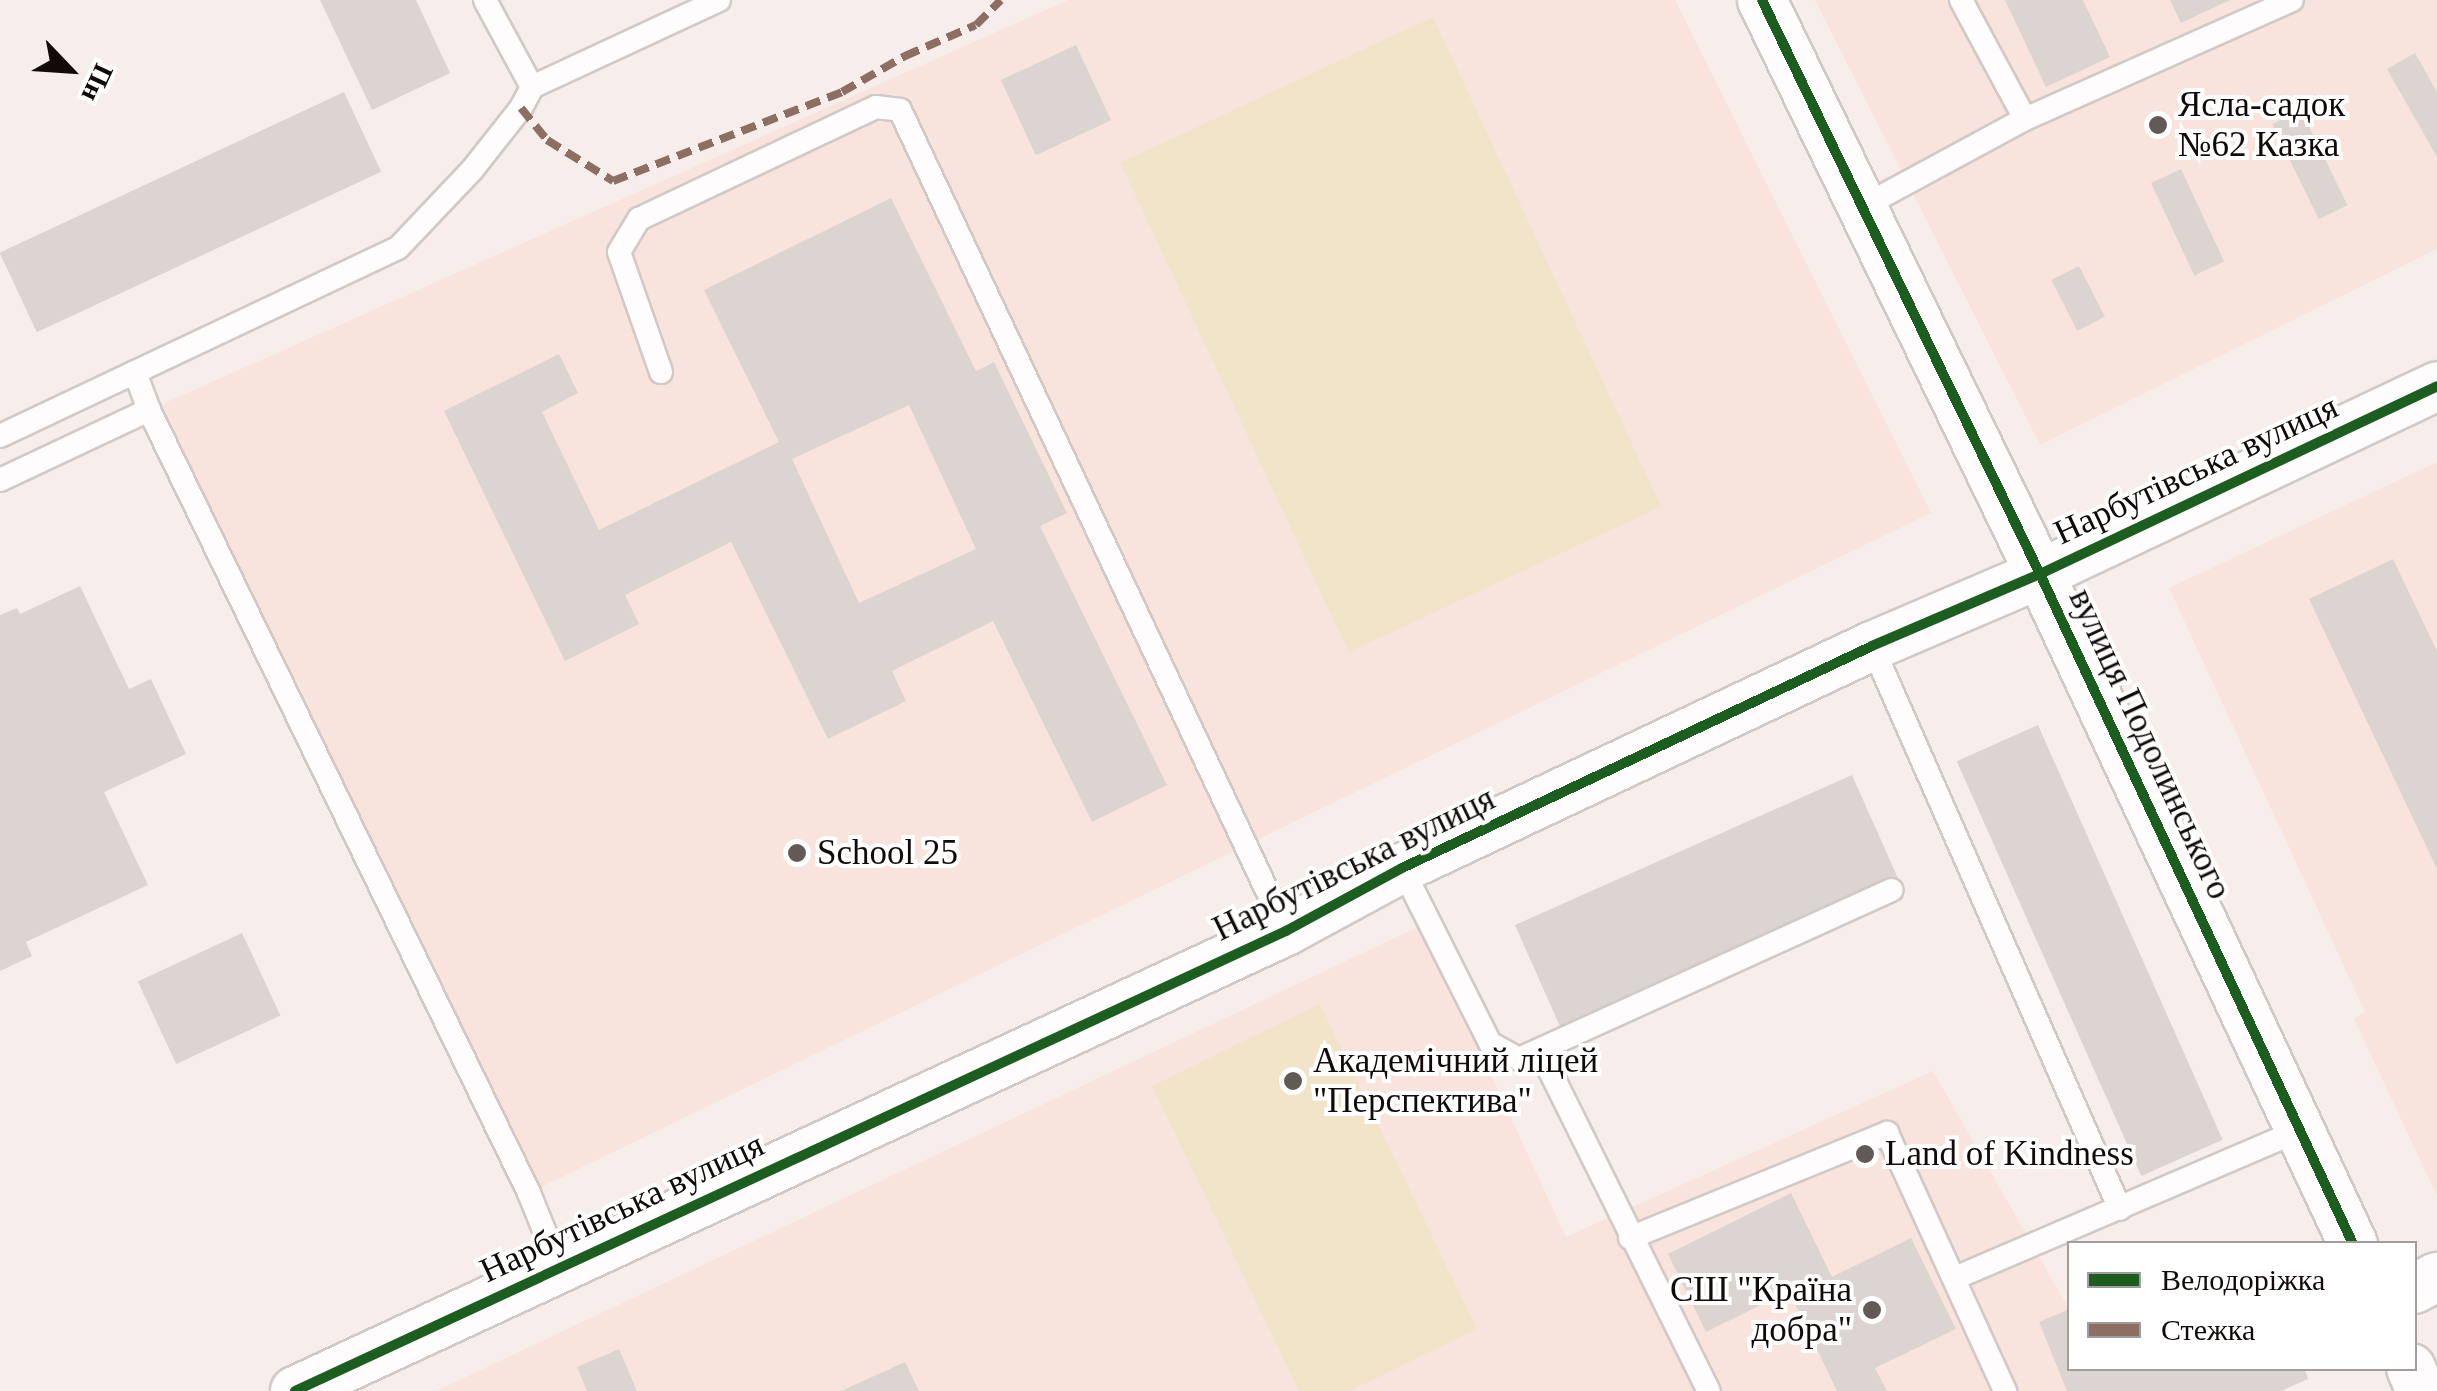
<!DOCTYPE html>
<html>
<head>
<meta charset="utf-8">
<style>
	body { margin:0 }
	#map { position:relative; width:2437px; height:1391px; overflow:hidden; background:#f7eeeb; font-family:Georgia,serif }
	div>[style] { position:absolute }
	.built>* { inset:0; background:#f8e4dd }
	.green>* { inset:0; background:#f1e4c9; transform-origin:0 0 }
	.building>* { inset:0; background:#dcd4d0; transform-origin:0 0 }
	.roads { filter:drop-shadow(2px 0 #d1c9c6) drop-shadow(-2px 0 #d1c9c6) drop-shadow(0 2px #d1c9c6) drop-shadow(0 -2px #d1c9c6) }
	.service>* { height:22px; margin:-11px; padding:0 11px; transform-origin:11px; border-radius:11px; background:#fefcfc }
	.minor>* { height:48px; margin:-24px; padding:0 24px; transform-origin:24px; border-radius:24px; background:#fefcfc }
	.quiet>* { height:8px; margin-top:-4px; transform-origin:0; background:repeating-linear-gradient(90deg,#8d6e63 0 15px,transparent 0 23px) }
	.cycleway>* { height:10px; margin:-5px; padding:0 5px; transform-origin:5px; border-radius:5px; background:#1b5e20 }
	.dots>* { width:28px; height:28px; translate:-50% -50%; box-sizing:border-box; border:5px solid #fff; border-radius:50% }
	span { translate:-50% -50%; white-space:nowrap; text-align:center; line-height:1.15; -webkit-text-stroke:8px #fff; paint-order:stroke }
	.poi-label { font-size:35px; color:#110a08 }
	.left { translate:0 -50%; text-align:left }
	.right { translate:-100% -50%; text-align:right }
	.street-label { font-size:35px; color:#110a08 }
	.legend { position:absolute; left:2067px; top:1241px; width:350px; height:130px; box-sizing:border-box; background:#fff; border:2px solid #a09d9c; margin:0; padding:12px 18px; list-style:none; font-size:30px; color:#110a08 }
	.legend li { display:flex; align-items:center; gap:20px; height:50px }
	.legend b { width:50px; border:2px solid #a09d9c }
	.north { position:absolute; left:20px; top:20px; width:100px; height:100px; -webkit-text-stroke:8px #fff; paint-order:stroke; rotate:115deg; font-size:28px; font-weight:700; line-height:40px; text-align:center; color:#110a08 }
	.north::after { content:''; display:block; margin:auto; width:35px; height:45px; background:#110a08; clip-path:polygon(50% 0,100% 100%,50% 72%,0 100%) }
</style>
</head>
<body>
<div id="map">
	<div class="built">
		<i style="clip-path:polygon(1068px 0,1675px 0,1931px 513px,529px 1193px,149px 410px)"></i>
		<i style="clip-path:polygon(1815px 0,2437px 0,2437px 249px,2040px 445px)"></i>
		<i style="clip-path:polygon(2437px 462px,2437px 1196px,2354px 1019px,2365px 1012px,2169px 588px)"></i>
		<i style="clip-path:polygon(1422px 925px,1566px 1237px,1933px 1071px,2069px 1309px,2070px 1368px,2116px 1391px,436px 1391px)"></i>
	</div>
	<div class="green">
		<i style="left:1433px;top:17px;width:540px;height:345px;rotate:65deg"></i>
		<i style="clip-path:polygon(1320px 1004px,1477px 1329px,1350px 1391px,1299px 1391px,1152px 1086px)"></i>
	</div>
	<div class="building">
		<i style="clip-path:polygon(320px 0,416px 0,450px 73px,372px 110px)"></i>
		<i style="clip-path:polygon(2005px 0,2083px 0,2110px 57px,2046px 87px)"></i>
		<i style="clip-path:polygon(2170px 0,2230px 0,2181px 23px)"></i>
		<i style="left:1076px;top:45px;width:83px;height:83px;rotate:65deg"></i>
		<i style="clip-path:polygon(2415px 53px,2437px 92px,2437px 157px,2387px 69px)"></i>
		<i style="left:344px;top:92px;width:88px;height:380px;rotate:65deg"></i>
		<i style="left:2301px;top:110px;width:106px;height:32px;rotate:64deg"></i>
		<i style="left:2181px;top:169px;width:102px;height:33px;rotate:65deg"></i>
		<i style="clip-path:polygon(evenodd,891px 198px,976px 371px,994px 362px,1067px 513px,1040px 526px,1167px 785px,1092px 822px,993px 621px,892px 671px,906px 701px,828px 739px,731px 542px,625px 595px,639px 624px,565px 661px,444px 411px,559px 354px,578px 393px,542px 412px,599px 530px,779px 442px,704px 290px,891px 198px,909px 405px,976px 549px,859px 603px,792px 459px,909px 405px)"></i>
		<i style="left:2079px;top:266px;width:57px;height:31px;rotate:63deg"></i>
		<i style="clip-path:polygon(2393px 559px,2437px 651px,2437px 869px,2309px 599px)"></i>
		<i style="clip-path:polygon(80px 586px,129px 689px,151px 679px,186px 754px,104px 792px,148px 885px,26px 942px,32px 956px,0 971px,0 615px,17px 608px,20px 614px)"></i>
		<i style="left:2038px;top:725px;width:454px;height:89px;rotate:66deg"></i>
		<i style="left:1852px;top:775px;width:113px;height:369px;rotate:66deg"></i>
		<i style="left:242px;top:933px;width:91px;height:115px;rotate:65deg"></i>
		<i style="clip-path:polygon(1791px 1193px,1832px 1277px,1911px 1238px,1956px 1329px,1875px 1368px,1887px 1391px,1837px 1391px,1789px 1291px,1706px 1332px,1668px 1254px)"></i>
		<i style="clip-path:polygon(2070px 1309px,2070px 1368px,2304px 1368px,2308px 1379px,2281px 1391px,2067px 1391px,2039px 1322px)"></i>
		<i style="clip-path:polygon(619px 1349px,637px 1391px,587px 1391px,577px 1367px)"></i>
		<i style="clip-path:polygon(905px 1362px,919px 1391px,841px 1391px)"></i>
	</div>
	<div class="roads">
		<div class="service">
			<i style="left:1961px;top:0;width:135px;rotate:61.7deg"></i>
			<i style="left:532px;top:87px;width:206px;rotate:-24.9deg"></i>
			<i style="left:1862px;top:207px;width:185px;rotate:-28.4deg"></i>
			<i style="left:2025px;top:119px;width:292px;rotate:-24deg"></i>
			<i style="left:135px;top:372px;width:40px;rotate:69.8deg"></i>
			<i style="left:149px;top:410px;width:870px;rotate:64.11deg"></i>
			<i style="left:529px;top:1193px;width:80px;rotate:67.9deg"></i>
			<i style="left:661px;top:372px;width:127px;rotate:-109.3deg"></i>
			<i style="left:619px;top:252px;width:39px;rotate:-59deg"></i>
			<i style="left:639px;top:219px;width:262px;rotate:-25.3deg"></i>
			<i style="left:876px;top:107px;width:24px;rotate:7deg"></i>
			<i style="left:900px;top:110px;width:907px;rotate:64.82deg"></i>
			<i style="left:0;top:436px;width:440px;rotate:-25.3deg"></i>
			<i style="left:398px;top:248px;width:108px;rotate:-46.5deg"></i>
			<i style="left:472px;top:170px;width:79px;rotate:-51.7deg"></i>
			<i style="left:521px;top:108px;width:24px;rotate:-62deg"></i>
			<i style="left:532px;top:87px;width:99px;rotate:-118.4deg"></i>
			<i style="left:0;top:480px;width:165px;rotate:-25.2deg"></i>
			<i style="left:1872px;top:646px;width:615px;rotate:66.23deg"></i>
			<i style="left:1402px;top:868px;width:196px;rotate:63.3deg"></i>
			<i style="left:1490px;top:1043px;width:33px;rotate:29deg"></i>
			<i style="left:1519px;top:1059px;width:409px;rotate:-24.4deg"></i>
			<i style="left:1541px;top:1053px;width:377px;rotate:63.6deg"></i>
			<i style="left:1630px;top:1238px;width:278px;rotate:-22.2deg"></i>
			<i style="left:1887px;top:1133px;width:284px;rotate:65.4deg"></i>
			<i style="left:1955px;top:1278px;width:375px;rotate:-23.2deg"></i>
		</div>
		<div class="minor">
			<i style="left:1762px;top:0;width:638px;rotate:64.16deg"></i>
			<i style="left:2040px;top:574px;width:740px;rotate:64.96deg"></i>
			<i style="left:2414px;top:1289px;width:26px;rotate:-28deg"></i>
			<i style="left:2411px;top:1368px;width:25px;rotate:67deg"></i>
			<i style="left:295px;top:1391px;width:1093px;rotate:-24.9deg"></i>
			<i style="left:1286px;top:931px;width:132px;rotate:-28.5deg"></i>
			<i style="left:1402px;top:868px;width:520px;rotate:-25.28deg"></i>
			<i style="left:1872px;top:646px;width:183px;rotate:-23.2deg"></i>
			<i style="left:2040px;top:574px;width:439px;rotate:-25.3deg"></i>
		</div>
	</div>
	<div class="quiet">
		<i style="left:521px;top:108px;width:41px;rotate:50.9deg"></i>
		<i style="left:547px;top:140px;width:78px;rotate:31.8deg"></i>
		<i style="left:613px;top:181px;width:246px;rotate:-21.2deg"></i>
		<i style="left:842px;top:92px;width:73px;rotate:-29.7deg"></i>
		<i style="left:905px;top:56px;width:77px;rotate:-23.6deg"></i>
		<i style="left:976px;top:25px;width:35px;rotate:-45deg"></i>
	</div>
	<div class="cycleway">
		<i style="left:1762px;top:0;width:638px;rotate:64.16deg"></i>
		<i style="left:2040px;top:574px;width:740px;rotate:64.96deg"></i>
		<i style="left:295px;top:1391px;width:1093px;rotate:-24.9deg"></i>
		<i style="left:1286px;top:931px;width:132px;rotate:-28.5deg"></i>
		<i style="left:1402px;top:868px;width:520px;rotate:-25.28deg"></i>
		<i style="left:1872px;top:646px;width:183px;rotate:-23.2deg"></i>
		<i style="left:2040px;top:574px;width:439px;rotate:-25.3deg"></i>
	</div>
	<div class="dots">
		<i style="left:2158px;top:125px;background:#625a57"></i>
		<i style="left:797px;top:853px;background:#625a57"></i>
		<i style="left:1293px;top:1081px;background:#625a57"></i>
		<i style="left:1865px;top:1154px;background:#625a57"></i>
		<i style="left:1872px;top:1310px;background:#625a57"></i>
	</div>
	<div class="poi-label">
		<span class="left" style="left:2178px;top:125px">Ясла-садок<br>№62 Казка</span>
		<span class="left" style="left:817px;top:853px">School 25</span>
		<span class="left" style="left:1313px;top:1081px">Академічний ліцей<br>"Перспектива"</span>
		<span class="left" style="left:1885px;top:1154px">Land of Kindness</span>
		<span class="right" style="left:1852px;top:1310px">СШ "Країна<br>добра"</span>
	</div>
	<div class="street-label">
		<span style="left:2196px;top:470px;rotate:-25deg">Нарбутівська вулиця</span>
		<span style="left:2150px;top:744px;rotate:65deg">вулиця Подолинського</span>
		<span style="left:1354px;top:864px;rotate:-26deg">Нарбутівська вулиця</span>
		<span style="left:622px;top:1208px;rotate:-25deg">Нарбутівська вулиця</span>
	</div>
	<ul class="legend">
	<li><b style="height:12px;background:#1b5e20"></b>Велодоріжка</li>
	<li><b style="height:12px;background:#8d6e63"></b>Стежка</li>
	</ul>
	<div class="north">Пн</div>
</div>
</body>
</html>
